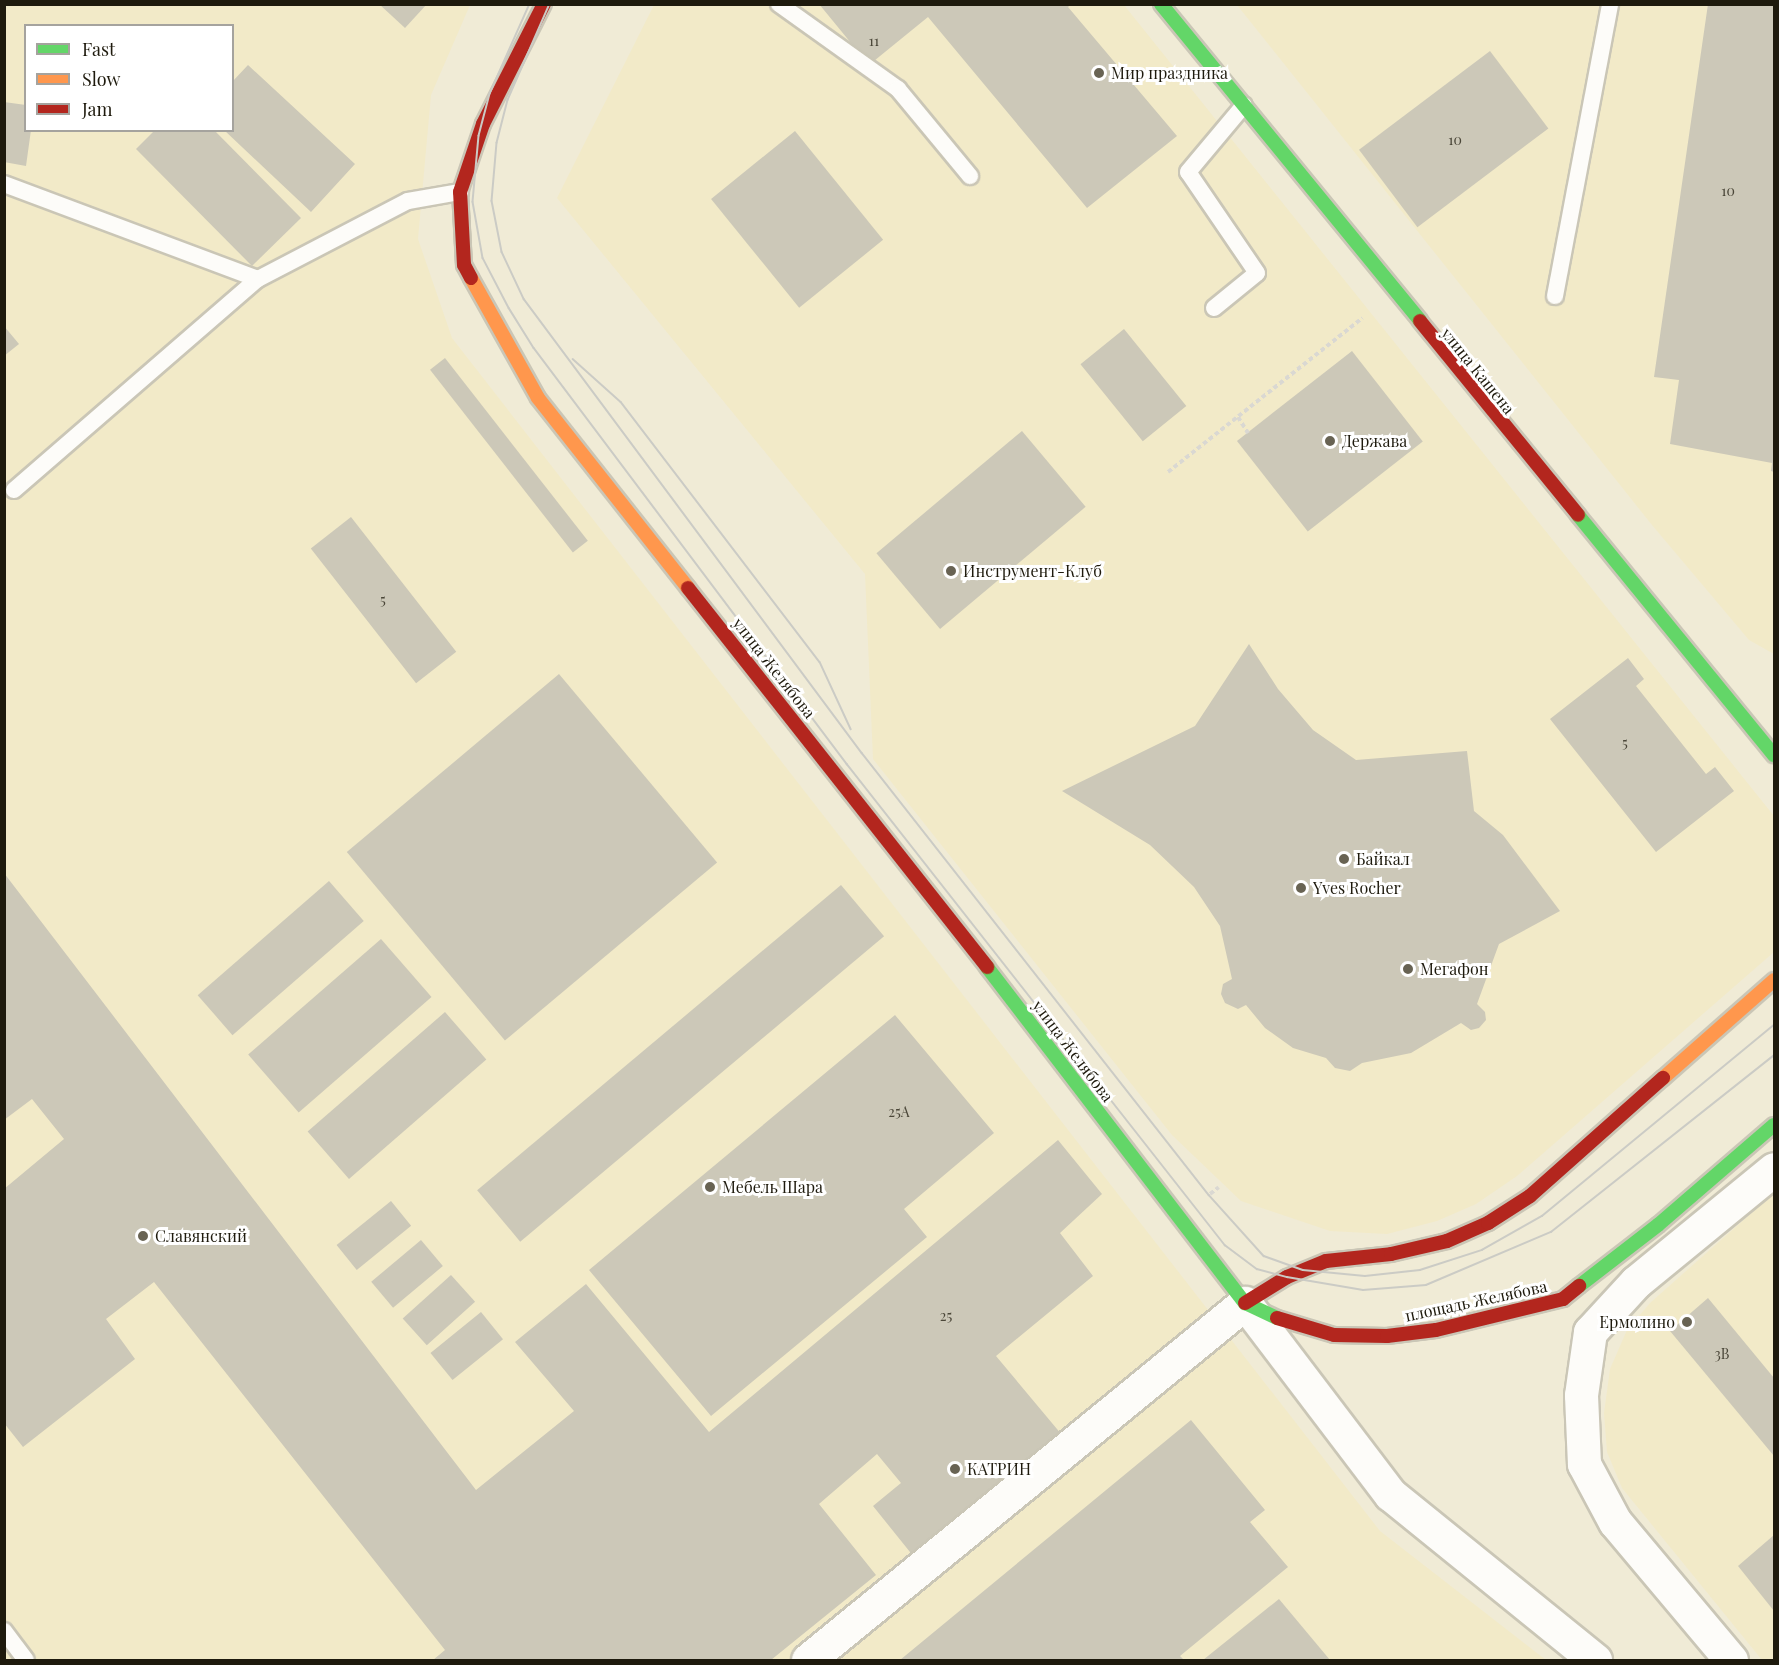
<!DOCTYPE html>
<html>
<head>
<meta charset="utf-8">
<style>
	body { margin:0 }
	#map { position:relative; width:1779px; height:1665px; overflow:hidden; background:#f0ebd6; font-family:"Playfair Display",serif }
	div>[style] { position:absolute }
	.built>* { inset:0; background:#f2eac8 }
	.building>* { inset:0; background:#ccc8b8; transform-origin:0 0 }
	.path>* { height:4px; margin-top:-2px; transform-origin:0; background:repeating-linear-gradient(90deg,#dad8d2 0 4.5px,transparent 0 7.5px) }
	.roads { filter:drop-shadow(2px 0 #cac6b6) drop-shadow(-2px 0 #cac6b6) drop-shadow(0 2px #cac6b6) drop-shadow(0 -2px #cac6b6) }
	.lane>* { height:16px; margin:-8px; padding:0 8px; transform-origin:8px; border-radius:8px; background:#fdfcf9 }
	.street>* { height:33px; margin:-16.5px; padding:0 16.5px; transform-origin:16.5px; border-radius:16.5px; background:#fdfcf9 }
	.fast>* { height:14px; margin:-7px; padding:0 7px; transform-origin:7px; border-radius:7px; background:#63d668 }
	.slow>* { height:14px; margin:-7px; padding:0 7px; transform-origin:7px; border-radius:7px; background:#ff974d }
	.jam>* { height:14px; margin:-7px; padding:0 7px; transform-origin:7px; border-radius:7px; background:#b3261e }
	.tram>* { height:1.5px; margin:-0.75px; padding:0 0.75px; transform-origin:0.75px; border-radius:0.75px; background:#cbcbc5 }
	.dots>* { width:16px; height:16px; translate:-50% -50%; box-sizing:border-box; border:3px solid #fff; border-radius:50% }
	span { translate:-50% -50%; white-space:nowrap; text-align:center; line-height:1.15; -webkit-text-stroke:6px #fff; paint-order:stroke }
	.number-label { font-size:14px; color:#4a4638 }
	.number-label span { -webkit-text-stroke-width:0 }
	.poi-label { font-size:16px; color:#1e1a0d }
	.left { translate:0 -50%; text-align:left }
	.right { translate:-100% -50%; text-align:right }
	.street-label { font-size:16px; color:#1e1a0d }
	.frame { position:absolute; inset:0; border:6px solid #1e1a0d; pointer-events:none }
	.legend { position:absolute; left:24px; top:24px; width:210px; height:108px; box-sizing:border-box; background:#fff; border:2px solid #a5a39e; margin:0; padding:8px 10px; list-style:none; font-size:18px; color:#1e1a0d }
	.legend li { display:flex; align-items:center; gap:12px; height:30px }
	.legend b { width:30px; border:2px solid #a5a39e }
</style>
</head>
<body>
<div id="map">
	<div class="built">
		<i style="clip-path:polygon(evenodd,5px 5px,470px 5px,431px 95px,418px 239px,452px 338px,1380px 1531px,1546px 1660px,5px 1660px,5px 5px,26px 26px,232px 26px,232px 130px,26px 130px,26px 26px)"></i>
		<i style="clip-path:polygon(654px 5px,1124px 5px,1774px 816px,1774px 952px,1517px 1176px,1476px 1204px,1437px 1221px,1387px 1234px,1330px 1231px,1241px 1201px,1172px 1135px,873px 759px,865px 574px,557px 198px)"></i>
		<i style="clip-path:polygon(1237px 5px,1774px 5px,1774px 654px,1749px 640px,1652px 525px)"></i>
		<i style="clip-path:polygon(1774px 1193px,1774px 1660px,1762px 1660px,1622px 1488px,1607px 1452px,1604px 1413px,1610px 1369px,1627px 1330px,1650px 1303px)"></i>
	</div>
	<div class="building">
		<i style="clip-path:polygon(379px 4px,427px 4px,405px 28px)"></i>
		<i style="clip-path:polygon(819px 4px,1071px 4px,1068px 7px,1177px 136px,1087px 208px,928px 17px,869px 65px)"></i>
		<i style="clip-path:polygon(1708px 4px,1774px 4px,1774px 472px,1771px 471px,1772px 463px,1670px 444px,1679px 380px,1654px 377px)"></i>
		<i style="left:1490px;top:51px;width:97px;height:164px;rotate:53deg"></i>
		<i style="clip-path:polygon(248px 65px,355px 164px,311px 212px,224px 130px,232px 130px,232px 82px)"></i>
		<i style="clip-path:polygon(4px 102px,26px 105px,26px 130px,31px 130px,26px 166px,4px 162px)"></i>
		<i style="clip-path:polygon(155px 130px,214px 130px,301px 218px,252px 266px,136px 149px)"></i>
		<i style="left:795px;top:131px;width:140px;height:108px;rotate:51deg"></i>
		<i style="clip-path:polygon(4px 326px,19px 344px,4px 356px)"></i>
		<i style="left:1124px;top:329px;width:99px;height:56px;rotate:51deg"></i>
		<i style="left:1352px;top:351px;width:115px;height:146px;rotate:52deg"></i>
		<i style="left:445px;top:358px;width:232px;height:19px;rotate:52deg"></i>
		<i style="left:1022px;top:431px;width:99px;height:190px;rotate:50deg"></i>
		<i style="left:351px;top:517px;width:171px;height:51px;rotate:52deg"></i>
		<i style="clip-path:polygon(1249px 644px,1278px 689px,1313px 730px,1356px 760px,1467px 751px,1474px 811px,1503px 835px,1560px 911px,1499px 944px,1477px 1004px,1485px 1012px,1486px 1020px,1479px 1028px,1471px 1030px,1461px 1023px,1411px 1053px,1362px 1063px,1350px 1071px,1335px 1068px,1326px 1058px,1293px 1048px,1265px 1028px,1246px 1005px,1238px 1009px,1225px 1003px,1221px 994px,1223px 984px,1232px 979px,1220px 926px,1194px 887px,1150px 845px,1062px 791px,1195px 726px)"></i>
		<i style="clip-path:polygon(1628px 658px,1644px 679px,1636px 686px,1706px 774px,1715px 767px,1734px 791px,1656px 852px,1550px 719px)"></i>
		<i style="left:559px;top:674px;width:246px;height:277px;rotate:50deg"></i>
		<i style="clip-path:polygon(4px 873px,476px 1490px,574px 1411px,515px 1342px,586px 1284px,709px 1432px,1058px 1140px,1102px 1194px,1060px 1233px,1093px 1276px,996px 1356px,1062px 1435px,914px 1557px,873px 1506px,901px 1483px,877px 1454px,819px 1504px,876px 1575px,771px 1660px,433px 1660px,445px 1650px,154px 1282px,106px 1319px,135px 1359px,23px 1447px,4px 1423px,4px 1189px,64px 1139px,32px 1099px,4px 1120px)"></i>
		<i style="left:329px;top:881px;width:53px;height:174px;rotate:49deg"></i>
		<i style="left:841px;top:885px;width:67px;height:475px;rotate:50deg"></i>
		<i style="left:381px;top:939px;width:77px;height:176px;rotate:49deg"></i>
		<i style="left:445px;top:1012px;width:63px;height:182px;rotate:49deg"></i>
		<i style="clip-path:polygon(895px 1015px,994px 1133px,904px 1209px,927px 1237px,711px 1416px,589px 1270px)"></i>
		<i style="left:391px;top:1201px;width:32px;height:70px;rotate:51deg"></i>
		<i style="left:421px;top:1240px;width:34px;height:65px;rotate:50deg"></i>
		<i style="left:451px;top:1275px;width:36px;height:65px;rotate:48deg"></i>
		<i style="clip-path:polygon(1708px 1298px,1774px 1378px,1774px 1456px,1670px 1331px)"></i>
		<i style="left:481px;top:1312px;width:35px;height:65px;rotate:51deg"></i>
		<i style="clip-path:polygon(1191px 1420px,1265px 1510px,1250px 1522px,1288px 1567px,1180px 1656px,1184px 1660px,900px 1660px)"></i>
		<i style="clip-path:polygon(1774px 1535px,1774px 1611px,1738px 1566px)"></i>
		<i style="clip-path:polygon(1279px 1599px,1330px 1660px,1203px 1660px)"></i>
	</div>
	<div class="path">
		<i style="left:1238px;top:417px;width:19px;rotate:58deg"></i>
		<i style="left:1168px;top:472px;width:248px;rotate:-38.4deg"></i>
		<i style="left:1210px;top:1194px;width:11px;rotate:-38deg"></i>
	</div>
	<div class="roads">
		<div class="lane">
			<i style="left:779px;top:4px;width:146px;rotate:35.5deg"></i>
			<i style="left:898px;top:89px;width:113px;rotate:50.4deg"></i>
			<i style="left:4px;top:184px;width:271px;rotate:20.5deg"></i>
			<i style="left:1555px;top:296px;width:297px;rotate:-79.3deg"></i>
			<i style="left:1214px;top:308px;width:55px;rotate:-39.1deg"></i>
			<i style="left:1257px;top:273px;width:122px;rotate:-124.3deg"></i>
			<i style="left:1188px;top:172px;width:87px;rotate:-50.1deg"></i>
			<i style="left:14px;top:490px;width:323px;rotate:-40.9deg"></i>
			<i style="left:258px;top:279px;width:169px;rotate:-27.5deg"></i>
			<i style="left:408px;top:201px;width:53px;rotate:-9.8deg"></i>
			<i style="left:4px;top:1631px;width:36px;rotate:53deg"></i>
		</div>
		<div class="street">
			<i style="left:808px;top:1660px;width:564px;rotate:-39.25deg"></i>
			<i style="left:1245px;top:1303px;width:240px;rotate:52.8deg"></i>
			<i style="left:1390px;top:1494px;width:264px;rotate:39deg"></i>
			<i style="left:1731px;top:1660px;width:180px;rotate:-130deg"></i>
			<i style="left:1615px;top:1522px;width:66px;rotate:-118.1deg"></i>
			<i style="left:1584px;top:1464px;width:69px;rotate:-92.5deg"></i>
			<i style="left:1581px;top:1395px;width:64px;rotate:-81.9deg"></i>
			<i style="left:1590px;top:1332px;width:68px;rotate:-47.4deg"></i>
			<i style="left:1636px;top:1282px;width:178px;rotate:-39.3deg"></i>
		</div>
		<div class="fast">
			<i style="left:1161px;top:4px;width:409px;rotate:50.7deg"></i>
			<i style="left:1578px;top:515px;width:310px;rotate:50.8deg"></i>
			<i style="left:987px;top:967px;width:424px;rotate:52.5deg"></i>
			<i style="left:1245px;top:1303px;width:35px;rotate:25deg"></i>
			<i style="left:1579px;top:1286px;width:100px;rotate:-37.7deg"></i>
			<i style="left:1658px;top:1225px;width:153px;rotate:-40.8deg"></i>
		</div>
		<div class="slow">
			<i style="left:471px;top:278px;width:137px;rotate:60.8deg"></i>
			<i style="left:538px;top:398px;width:242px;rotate:51.7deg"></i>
			<i style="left:1663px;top:1078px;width:148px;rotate:-41.4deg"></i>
		</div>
		<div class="jam">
			<i style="left:471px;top:278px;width:15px;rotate:-118deg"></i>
			<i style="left:464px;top:265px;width:73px;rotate:-93.1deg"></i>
			<i style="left:460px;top:192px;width:72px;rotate:-71.3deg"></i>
			<i style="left:483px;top:124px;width:135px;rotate:-63.1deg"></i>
			<i style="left:1420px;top:321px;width:250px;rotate:50.8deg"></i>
			<i style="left:688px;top:588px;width:483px;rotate:51.7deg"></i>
			<i style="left:1245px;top:1303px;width:49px;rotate:-31.8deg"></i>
			<i style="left:1287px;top:1277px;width:42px;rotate:-22.3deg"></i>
			<i style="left:1326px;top:1261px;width:65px;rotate:-6.1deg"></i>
			<i style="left:1391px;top:1254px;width:57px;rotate:-13.1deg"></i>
			<i style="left:1447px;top:1241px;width:45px;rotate:-23.7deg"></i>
			<i style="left:1488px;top:1223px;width:50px;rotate:-32.7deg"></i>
			<i style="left:1530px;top:1196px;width:178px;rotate:-41.6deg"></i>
			<i style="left:1277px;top:1318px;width:59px;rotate:16.6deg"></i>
			<i style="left:1334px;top:1335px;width:53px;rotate:1.1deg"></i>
			<i style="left:1387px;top:1336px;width:49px;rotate:-7deg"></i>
			<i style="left:1436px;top:1330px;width:131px;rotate:-13.7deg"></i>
			<i style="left:1563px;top:1299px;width:21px;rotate:-39deg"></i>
		</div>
	</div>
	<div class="tram">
		<i style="left:530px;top:4px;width:98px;rotate:114deg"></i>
		<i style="left:490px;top:94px;width:43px;rotate:104.7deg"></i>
		<i style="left:479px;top:136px;width:66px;rotate:95.2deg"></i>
		<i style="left:473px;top:202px;width:57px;rotate:79.9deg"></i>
		<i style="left:483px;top:258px;width:56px;rotate:62.5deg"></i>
		<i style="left:509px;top:308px;width:47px;rotate:58deg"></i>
		<i style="left:534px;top:348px;width:521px;rotate:53.04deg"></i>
		<i style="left:847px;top:764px;width:612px;rotate:51.84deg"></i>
		<i style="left:1225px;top:1245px;width:40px;rotate:37deg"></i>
		<i style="left:1257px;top:1269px;width:31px;rotate:15deg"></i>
		<i style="left:1287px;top:1277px;width:77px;rotate:9.7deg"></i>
		<i style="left:1363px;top:1290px;width:63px;rotate:-4.5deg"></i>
		<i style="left:1426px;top:1285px;width:136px;rotate:-23deg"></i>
		<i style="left:1551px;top:1232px;width:285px;rotate:-38.4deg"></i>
		<i style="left:550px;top:4px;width:105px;rotate:113.6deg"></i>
		<i style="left:508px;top:100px;width:44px;rotate:104.3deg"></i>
		<i style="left:497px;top:143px;width:58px;rotate:94.9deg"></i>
		<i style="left:492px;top:201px;width:52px;rotate:78.9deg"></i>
		<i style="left:502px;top:252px;width:52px;rotate:64.9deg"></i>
		<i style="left:524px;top:299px;width:566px;rotate:53.33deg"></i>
		<i style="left:862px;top:753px;width:562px;rotate:51.87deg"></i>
		<i style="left:1209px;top:1195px;width:82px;rotate:48deg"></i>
		<i style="left:1264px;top:1256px;width:41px;rotate:19.7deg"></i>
		<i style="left:1303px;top:1270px;width:62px;rotate:5.5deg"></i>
		<i style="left:1365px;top:1276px;width:55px;rotate:-6.2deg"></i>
		<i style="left:1420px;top:1270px;width:65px;rotate:-17.9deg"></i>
		<i style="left:1482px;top:1250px;width:69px;rotate:-29.5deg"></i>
		<i style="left:1542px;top:1216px;width:301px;rotate:-39.5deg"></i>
		<i style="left:573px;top:359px;width:64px;rotate:41.9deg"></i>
		<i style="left:621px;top:402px;width:327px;rotate:52.6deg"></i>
		<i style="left:820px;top:662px;width:74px;rotate:65.2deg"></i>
	</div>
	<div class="dots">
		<i style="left:1099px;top:73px;background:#686353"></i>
		<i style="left:1330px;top:441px;background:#686353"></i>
		<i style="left:951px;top:571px;background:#686353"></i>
		<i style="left:1344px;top:859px;background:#686353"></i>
		<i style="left:1301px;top:888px;background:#686353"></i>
		<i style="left:1408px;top:969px;background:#686353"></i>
		<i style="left:710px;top:1187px;background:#686353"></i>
		<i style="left:143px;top:1236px;background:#686353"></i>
		<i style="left:1687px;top:1322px;background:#686353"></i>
		<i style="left:955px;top:1469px;background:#686353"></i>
	</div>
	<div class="number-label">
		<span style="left:874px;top:41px">11</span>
		<span style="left:1455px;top:140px">10</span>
		<span style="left:1728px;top:191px">10</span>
		<span style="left:383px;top:600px">5</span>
		<span style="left:1625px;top:743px">5</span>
		<span style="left:899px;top:1112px">25А</span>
		<span style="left:946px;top:1316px">25</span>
		<span style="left:1722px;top:1354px">3В</span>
	</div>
	<div class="poi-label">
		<span class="left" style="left:1111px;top:73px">Мир праздника</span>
		<span class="left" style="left:1342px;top:441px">Держава</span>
		<span class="left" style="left:963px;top:571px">Инструмент-Клуб</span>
		<span class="left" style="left:1356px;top:859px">Байкал</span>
		<span class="left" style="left:1313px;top:888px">Yves Rocher</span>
		<span class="left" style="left:1420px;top:969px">Мегафон</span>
		<span class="left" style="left:722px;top:1187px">Мебель Шара</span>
		<span class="left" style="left:155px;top:1236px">Славянский</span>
		<span class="right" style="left:1675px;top:1322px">Ермолино</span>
		<span class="left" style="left:967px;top:1469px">КАТРИН</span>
	</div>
	<div class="street-label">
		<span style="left:1478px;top:371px;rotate:51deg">улица Кашена</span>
		<span style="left:774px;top:668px;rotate:52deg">улица Желябова</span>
		<span style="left:1073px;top:1051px;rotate:53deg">улица Желябова</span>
		<span style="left:1476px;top:1301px;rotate:-12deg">площадь Желябова</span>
	</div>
	<div class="frame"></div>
	<ul class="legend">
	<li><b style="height:8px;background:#63d668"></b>Fast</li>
	<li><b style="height:8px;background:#ff974d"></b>Slow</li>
	<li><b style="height:8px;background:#b3261e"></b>Jam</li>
	</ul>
</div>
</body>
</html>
